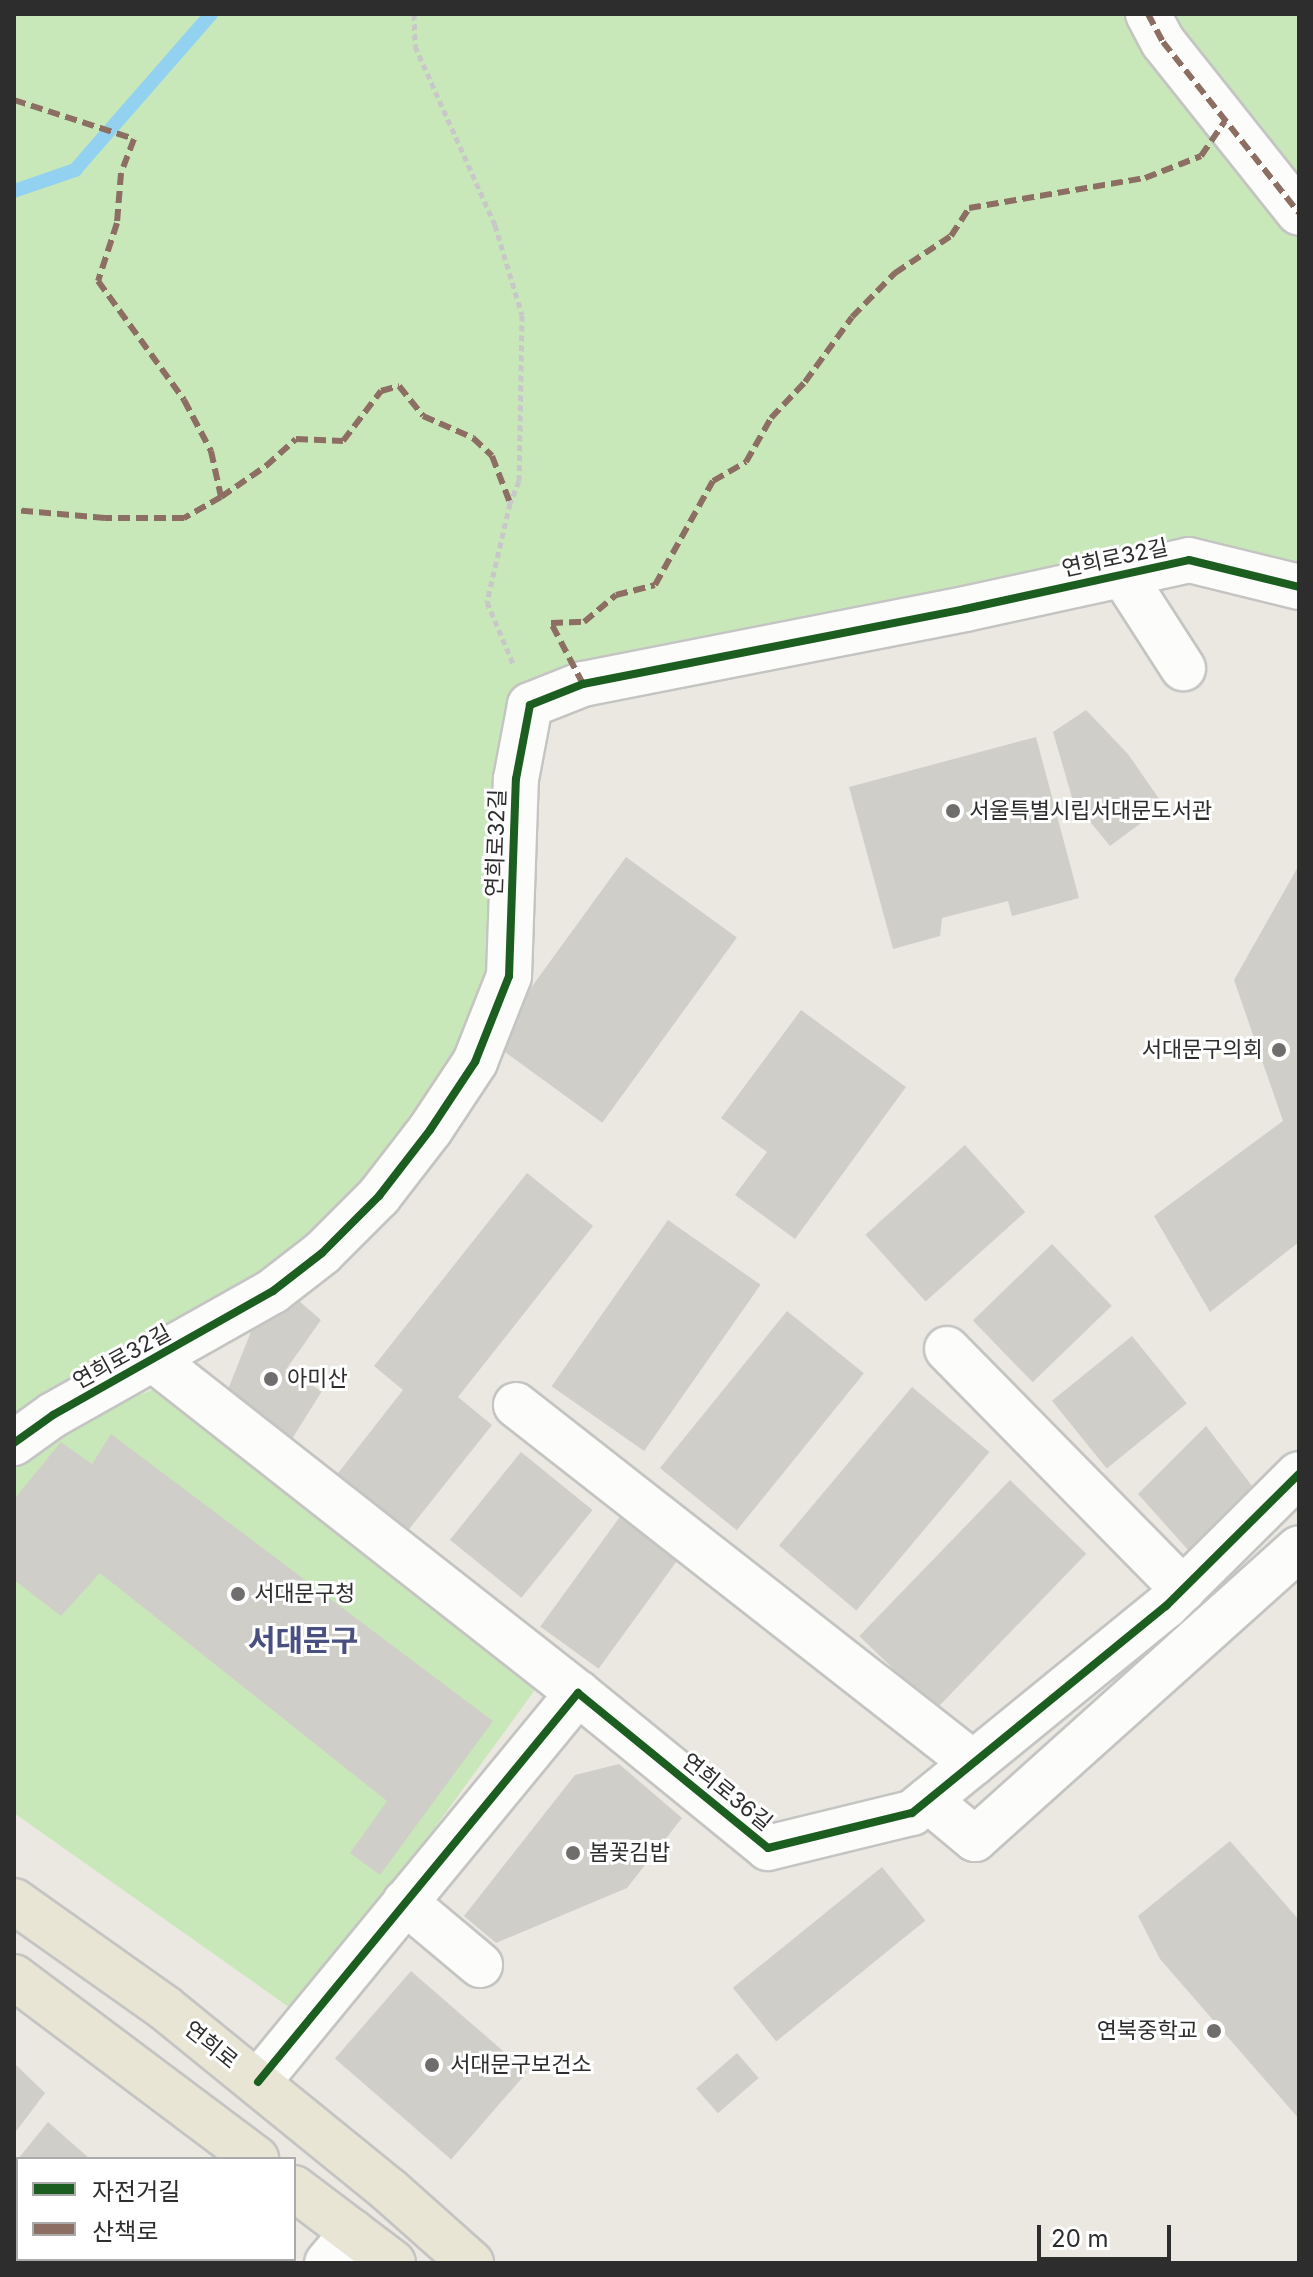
<!DOCTYPE html>
<html>
<head>
<meta charset="utf-8">
<style>
	body { margin:0 }
	#map { position:relative; width:1313px; height:2277px; overflow:hidden; background:#ebe8e2; font-family:Inter,"Noto Sans KR",sans-serif }
	div>[style] { position:absolute }
	.green>* { inset:0; background:#c9e8b9 }
	.stream>* { height:14px; margin:-7px; padding:0 7px; transform-origin:7px; border-radius:7px; background:#92d2f0 }
	.building>* { inset:0; background:#d0cec9; transform-origin:0 0 }
	.path>* { height:5px; margin-top:-2.5px; transform-origin:0; background:repeating-linear-gradient(90deg,#c8c8c8 0 6px,transparent 0 10px) }
	.roads { filter:drop-shadow(2px 0 #c4c4c3) drop-shadow(-2px 0 #c4c4c3) drop-shadow(0 2px #c4c4c3) drop-shadow(0 -2px #c4c4c3) }
	.minor>* { height:44px; margin:-22px; padding:0 22px; transform-origin:22px; border-radius:22px; background:#fcfcfb }
	.major>* { height:44px; margin:-22px; padding:0 22px; transform-origin:22px; border-radius:22px; background:#e8e5d4 }
	.quiet>* { height:6px; margin-top:-3px; transform-origin:0; background:repeating-linear-gradient(90deg,#8d6e63 0 12px,transparent 0 18px) }
	.cycleway>* { height:8px; margin:-4px; padding:0 4px; transform-origin:4px; border-radius:4px; background:#1b5e20 }
	.dots>* { width:22px; height:22px; translate:-50% -50%; box-sizing:border-box; border:4px solid #fff; border-radius:50% }
	span { translate:-50% -50%; white-space:nowrap; text-align:center; line-height:1.15; -webkit-text-stroke:6px #fff; paint-order:stroke }
	.street-label { font-size:22px; color:#2d2d2d }
	.poi-label { font-size:22px; color:#2d2d2d }
	.left { translate:0 -50%; text-align:left }
	.right { translate:-100% -50%; text-align:right }
	.district-label { font-size:30px; color:#495081; font-weight:700 }
	.frame { position:absolute; inset:0; border:16px solid #2d2d2d; pointer-events:none }
	.legend { position:absolute; left:16px; top:2157px; width:280px; height:104px; box-sizing:border-box; background:#fff; border:2px solid #ababab; margin:0; padding:10px 14px; list-style:none; font-size:24px; color:#2d2d2d }
	.legend li { display:flex; align-items:center; gap:16px; height:40px }
	.legend b { width:40px; border:2px solid #ababab }
	.scale { position:absolute; left:1037px; top:2225px; width:134px; height:36px; box-sizing:border-box; border:4px solid #2d2d2d; border-top:0; padding-left:10px; font-size:24px; line-height:28px; white-space:nowrap; color:#2d2d2d; -webkit-text-stroke:6px #fff; paint-order:stroke }
</style>
</head>
<body>
<div id="map">
	<div class="green">
		<i style="clip-path:polygon(14px 14px,1299px 14px,1299px 587px,1189px 560px,530px 705px,509px 976px,379px 1196px,14px 1444px)"></i>
		<i style="clip-path:polygon(167px 1385px,537px 1687px,402px 1873px,293px 2010px,14px 1813px,14px 1463px,66px 1420px)"></i>
	</div>
	<div class="stream">
		<i style="left:14px;top:191px;width:65px;rotate:-19deg"></i>
		<i style="left:75px;top:170px;width:207px;rotate:-48.9deg"></i>
	</div>
	<div class="building">
		<i style="clip-path:polygon(1086px 710px,1128px 754px,1164px 806px,1110px 846px,1073px 801px,1053px 732px)"></i>
		<i style="clip-path:polygon(1036px 737px,1079px 898px,1012px 916px,1008px 901px,942px 918px,940px 936px,893px 949px,849px 787px)"></i>
		<i style="left:626px;top:857px;width:137px;height:229px;rotate:36deg"></i>
		<i style="clip-path:polygon(1299px 865px,1299px 1242px,1210px 1312px,1154px 1216px,1283px 1121px,1234px 980px)"></i>
		<i style="clip-path:polygon(801px 1010px,906px 1087px,795px 1239px,735px 1195px,767px 1152px,721px 1118px)"></i>
		<i style="left:965px;top:1145px;width:90px;height:134px;rotate:48deg"></i>
		<i style="clip-path:polygon(527px 1173px,593px 1226px,458px 1397px,492px 1425px,406px 1533px,335px 1477px,403px 1390px,374px 1366px)"></i>
		<i style="left:668px;top:1220px;width:113px;height:203px;rotate:35deg"></i>
		<i style="left:1052px;top:1244px;width:86px;height:110px;rotate:46deg"></i>
		<i style="clip-path:polygon(298px 1300px,321px 1320px,285px 1371px,322px 1391px,285px 1450px,223px 1402px,252px 1329px)"></i>
		<i style="left:787px;top:1311px;width:99px;height:202px;rotate:39deg"></i>
		<i style="left:1132px;top:1336px;width:87px;height:103px;rotate:51deg"></i>
		<i style="left:912px;top:1387px;width:101px;height:207px;rotate:40deg"></i>
		<i style="clip-path:polygon(1206px 1426px,1259px 1495px,1188px 1550px,1138px 1494px)"></i>
		<i style="clip-path:polygon(111px 1434px,493px 1721px,380px 1875px,350px 1853px,387px 1801px,100px 1573px,61px 1616px,14px 1580px,14px 1499px,61px 1442px,92px 1464px)"></i>
		<i style="left:521px;top:1452px;width:92px;height:113px;rotate:39deg"></i>
		<i style="left:1010px;top:1480px;width:106px;height:217px;rotate:44deg"></i>
		<i style="left:622px;top:1514px;width:72px;height:139px;rotate:36deg"></i>
		<i style="clip-path:polygon(619px 1764px,682px 1818px,627px 1888px,496px 1943px,464px 1916px,575px 1775px)"></i>
		<i style="clip-path:polygon(1230px 1841px,1299px 1920px,1299px 2119px,1160px 1959px,1138px 1916px)"></i>
		<i style="left:882px;top:1867px;width:69px;height:192px;rotate:51deg"></i>
		<i style="left:411px;top:1971px;width:154px;height:116px;rotate:41deg"></i>
		<i style="left:737px;top:2053px;width:33px;height:54px;rotate:49deg"></i>
		<i style="clip-path:polygon(14px 2063px,45px 2093px,14px 2134px)"></i>
		<i style="clip-path:polygon(48px 2122px,90px 2159px,18px 2159px)"></i>
		<i style="left:18px;top:2160px;width:70px;height:6px;rotate:90deg"></i>
		<i style="clip-path:polygon(83px 2259px,123px 2259px,119px 2263px,87px 2263px)"></i>
		<i style="left:161px;top:2259px;width:110px;height:5px"></i>
	</div>
	<div class="path">
		<i style="left:414px;top:14px;width:32px;rotate:88deg"></i>
		<i style="left:415px;top:46px;width:196px;rotate:65.9deg"></i>
		<i style="left:495px;top:225px;width:94px;rotate:73.3deg"></i>
		<i style="left:522px;top:315px;width:166px;rotate:91deg"></i>
		<i style="left:519px;top:481px;width:24px;rotate:112deg"></i>
		<i style="left:510px;top:503px;width:102px;rotate:103.1deg"></i>
		<i style="left:487px;top:602px;width:69px;rotate:67.1deg"></i>
	</div>
	<div class="roads">
		<div class="minor">
			<i style="left:1148px;top:14px;width:32px;rotate:62deg"></i>
			<i style="left:1163px;top:42px;width:218px;rotate:51.5deg"></i>
			<i style="left:1123px;top:575px;width:111px;rotate:57.2deg"></i>
			<i style="left:947px;top:1349px;width:337px;rotate:45.5deg"></i>
			<i style="left:154px;top:1360px;width:539px;rotate:38.15deg"></i>
			<i style="left:516px;top:1405px;width:581px;rotate:38.07deg"></i>
			<i style="left:14px;top:1443px;width:48px;rotate:-35.7deg"></i>
			<i style="left:53px;top:1415px;width:253px;rotate:-29.4deg"></i>
			<i style="left:273px;top:1291px;width:62px;rotate:-37.8deg"></i>
			<i style="left:322px;top:1253px;width:81px;rotate:-45deg"></i>
			<i style="left:379px;top:1196px;width:83px;rotate:-52.3deg"></i>
			<i style="left:430px;top:1130px;width:82px;rotate:-56.5deg"></i>
			<i style="left:475px;top:1062px;width:92px;rotate:-68.4deg"></i>
			<i style="left:509px;top:976px;width:197px;rotate:-88deg"></i>
			<i style="left:516px;top:779px;width:75px;rotate:-79.3deg"></i>
			<i style="left:530px;top:705px;width:57px;rotate:-21.6deg"></i>
			<i style="left:583px;top:684px;width:389px;rotate:-11.1deg"></i>
			<i style="left:965px;top:609px;width:229px;rotate:-12.3deg"></i>
			<i style="left:1189px;top:560px;width:113px;rotate:13.8deg"></i>
			<i style="left:928px;top:1800px;width:61px;rotate:39.7deg"></i>
			<i style="left:975px;top:1839px;width:435px;rotate:-41.9deg"></i>
			<i style="left:405px;top:1902px;width:98px;rotate:40deg"></i>
			<i style="left:258px;top:2082px;width:504px;rotate:-50.56deg"></i>
			<i style="left:578px;top:1693px;width:245px;rotate:39.2deg"></i>
			<i style="left:768px;top:1848px;width:148px;rotate:-13.7deg"></i>
			<i style="left:912px;top:1813px;width:328px;rotate:-39.2deg"></i>
			<i style="left:1166px;top:1606px;width:187px;rotate:-44.8deg"></i>
			<i style="left:327px;top:2263px;width:40px;rotate:-50deg"></i>
		</div>
		<div class="major">
			<i style="left:14px;top:1901px;width:185px;rotate:35.3deg"></i>
			<i style="left:165px;top:2008px;width:289px;rotate:39.1deg"></i>
			<i style="left:389px;top:2190px;width:110px;rotate:41.7deg"></i>
			<i style="left:14px;top:1977px;width:303px;rotate:36.9deg"></i>
			<i style="left:294px;top:2188px;width:124px;rotate:37.1deg"></i>
		</div>
	</div>
	<div class="quiet">
		<i style="left:1148px;top:14px;width:32px;rotate:62deg"></i>
		<i style="left:1163px;top:42px;width:218px;rotate:51.5deg"></i>
		<i style="left:14px;top:100px;width:126px;rotate:18deg"></i>
		<i style="left:134px;top:139px;width:36px;rotate:111deg"></i>
		<i style="left:121px;top:173px;width:50px;rotate:94.6deg"></i>
		<i style="left:117px;top:223px;width:61px;rotate:108.1deg"></i>
		<i style="left:98px;top:281px;width:147px;rotate:54.1deg"></i>
		<i style="left:184px;top:400px;width:58px;rotate:62.1deg"></i>
		<i style="left:211px;top:451px;width:47px;rotate:77.7deg"></i>
		<i style="left:221px;top:497px;width:43px;rotate:150.4deg"></i>
		<i style="left:184px;top:518px;width:79px;rotate:180deg"></i>
		<i style="left:105px;top:518px;width:91px;rotate:-175deg"></i>
		<i style="left:221px;top:497px;width:55px;rotate:-34.6deg"></i>
		<i style="left:266px;top:466px;width:40px;rotate:-42deg"></i>
		<i style="left:296px;top:439px;width:47px;rotate:2.4deg"></i>
		<i style="left:343px;top:441px;width:63px;rotate:-52.8deg"></i>
		<i style="left:381px;top:391px;width:19px;rotate:-16deg"></i>
		<i style="left:399px;top:386px;width:38px;rotate:51deg"></i>
		<i style="left:423px;top:416px;width:55px;rotate:23.7deg"></i>
		<i style="left:473px;top:438px;width:26px;rotate:43deg"></i>
		<i style="left:492px;top:456px;width:50px;rotate:69deg"></i>
		<i style="left:583px;top:684px;width:69px;rotate:-117.7deg"></i>
		<i style="left:551px;top:623px;width:33px;rotate:-2deg"></i>
		<i style="left:584px;top:622px;width:42px;rotate:-40.2deg"></i>
		<i style="left:616px;top:595px;width:40px;rotate:-14.4deg"></i>
		<i style="left:655px;top:585px;width:119px;rotate:-60.9deg"></i>
		<i style="left:713px;top:481px;width:38px;rotate:-30deg"></i>
		<i style="left:746px;top:462px;width:51px;rotate:-60.4deg"></i>
		<i style="left:771px;top:418px;width:50px;rotate:-46.6deg"></i>
		<i style="left:805px;top:382px;width:80px;rotate:-54.1deg"></i>
		<i style="left:852px;top:317px;width:62px;rotate:-45.7deg"></i>
		<i style="left:895px;top:273px;width:67px;rotate:-33.5deg"></i>
		<i style="left:951px;top:236px;width:33px;rotate:-57deg"></i>
		<i style="left:969px;top:208px;width:179px;rotate:-9.7deg"></i>
		<i style="left:1145px;top:178px;width:60px;rotate:-21.4deg"></i>
		<i style="left:1201px;top:156px;width:42px;rotate:-55.6deg"></i>
	</div>
	<div class="cycleway">
		<i style="left:14px;top:1443px;width:48px;rotate:-35.7deg"></i>
		<i style="left:53px;top:1415px;width:253px;rotate:-29.4deg"></i>
		<i style="left:273px;top:1291px;width:62px;rotate:-37.8deg"></i>
		<i style="left:322px;top:1253px;width:81px;rotate:-45deg"></i>
		<i style="left:379px;top:1196px;width:83px;rotate:-52.3deg"></i>
		<i style="left:430px;top:1130px;width:82px;rotate:-56.5deg"></i>
		<i style="left:475px;top:1062px;width:92px;rotate:-68.4deg"></i>
		<i style="left:509px;top:976px;width:197px;rotate:-88deg"></i>
		<i style="left:516px;top:779px;width:75px;rotate:-79.3deg"></i>
		<i style="left:530px;top:705px;width:57px;rotate:-21.6deg"></i>
		<i style="left:583px;top:684px;width:389px;rotate:-11.1deg"></i>
		<i style="left:965px;top:609px;width:229px;rotate:-12.3deg"></i>
		<i style="left:1189px;top:560px;width:113px;rotate:13.8deg"></i>
		<i style="left:258px;top:2082px;width:504px;rotate:-50.56deg"></i>
		<i style="left:578px;top:1693px;width:245px;rotate:39.2deg"></i>
		<i style="left:768px;top:1848px;width:148px;rotate:-13.7deg"></i>
		<i style="left:912px;top:1813px;width:328px;rotate:-39.2deg"></i>
		<i style="left:1166px;top:1606px;width:187px;rotate:-44.8deg"></i>
	</div>
	<div class="dots">
		<i style="left:953px;top:811px;background:#706e6c"></i>
		<i style="left:1279px;top:1050px;background:#706e6c"></i>
		<i style="left:271px;top:1379px;background:#706e6c"></i>
		<i style="left:238px;top:1594px;background:#706e6c"></i>
		<i style="left:573px;top:1853px;background:#706e6c"></i>
		<i style="left:1214px;top:2031px;background:#706e6c"></i>
		<i style="left:432px;top:2065px;background:#706e6c"></i>
	</div>
	<div class="street-label">
		<span style="left:1115px;top:558px;rotate:-12deg">연희로32길</span>
		<span style="left:496px;top:843px;rotate:-88deg">연희로32길</span>
		<span style="left:122px;top:1357px;rotate:-29deg">연희로32길</span>
		<span style="left:727px;top:1792px;rotate:39deg">연희로36길</span>
		<span style="left:211px;top:2045px;rotate:39deg">연희로</span>
	</div>
	<div class="poi-label">
		<span class="left" style="left:969px;top:811px">서울특별시립서대문도서관</span>
		<span class="right" style="left:1263px;top:1050px">서대문구의회</span>
		<span class="left" style="left:287px;top:1379px">아미산</span>
		<span class="left" style="left:254px;top:1594px">서대문구청</span>
		<span class="left" style="left:589px;top:1853px">봄꽃김밥</span>
		<span class="right" style="left:1198px;top:2031px">연북중학교</span>
		<span class="left" style="left:450px;top:2065px">서대문구보건소</span>
	</div>
	<div class="district-label">
		<span style="left:303px;top:1640px">서대문구</span>
	</div>
	<div class="frame"></div>
	<ul class="legend">
	<li><b style="height:10px;background:#1b5e20"></b>자전거길</li>
	<li><b style="height:10px;background:#8d6e63"></b>산책로</li>
	</ul>
	<div class="scale">20 m</div>
</div>
</body>
</html>
